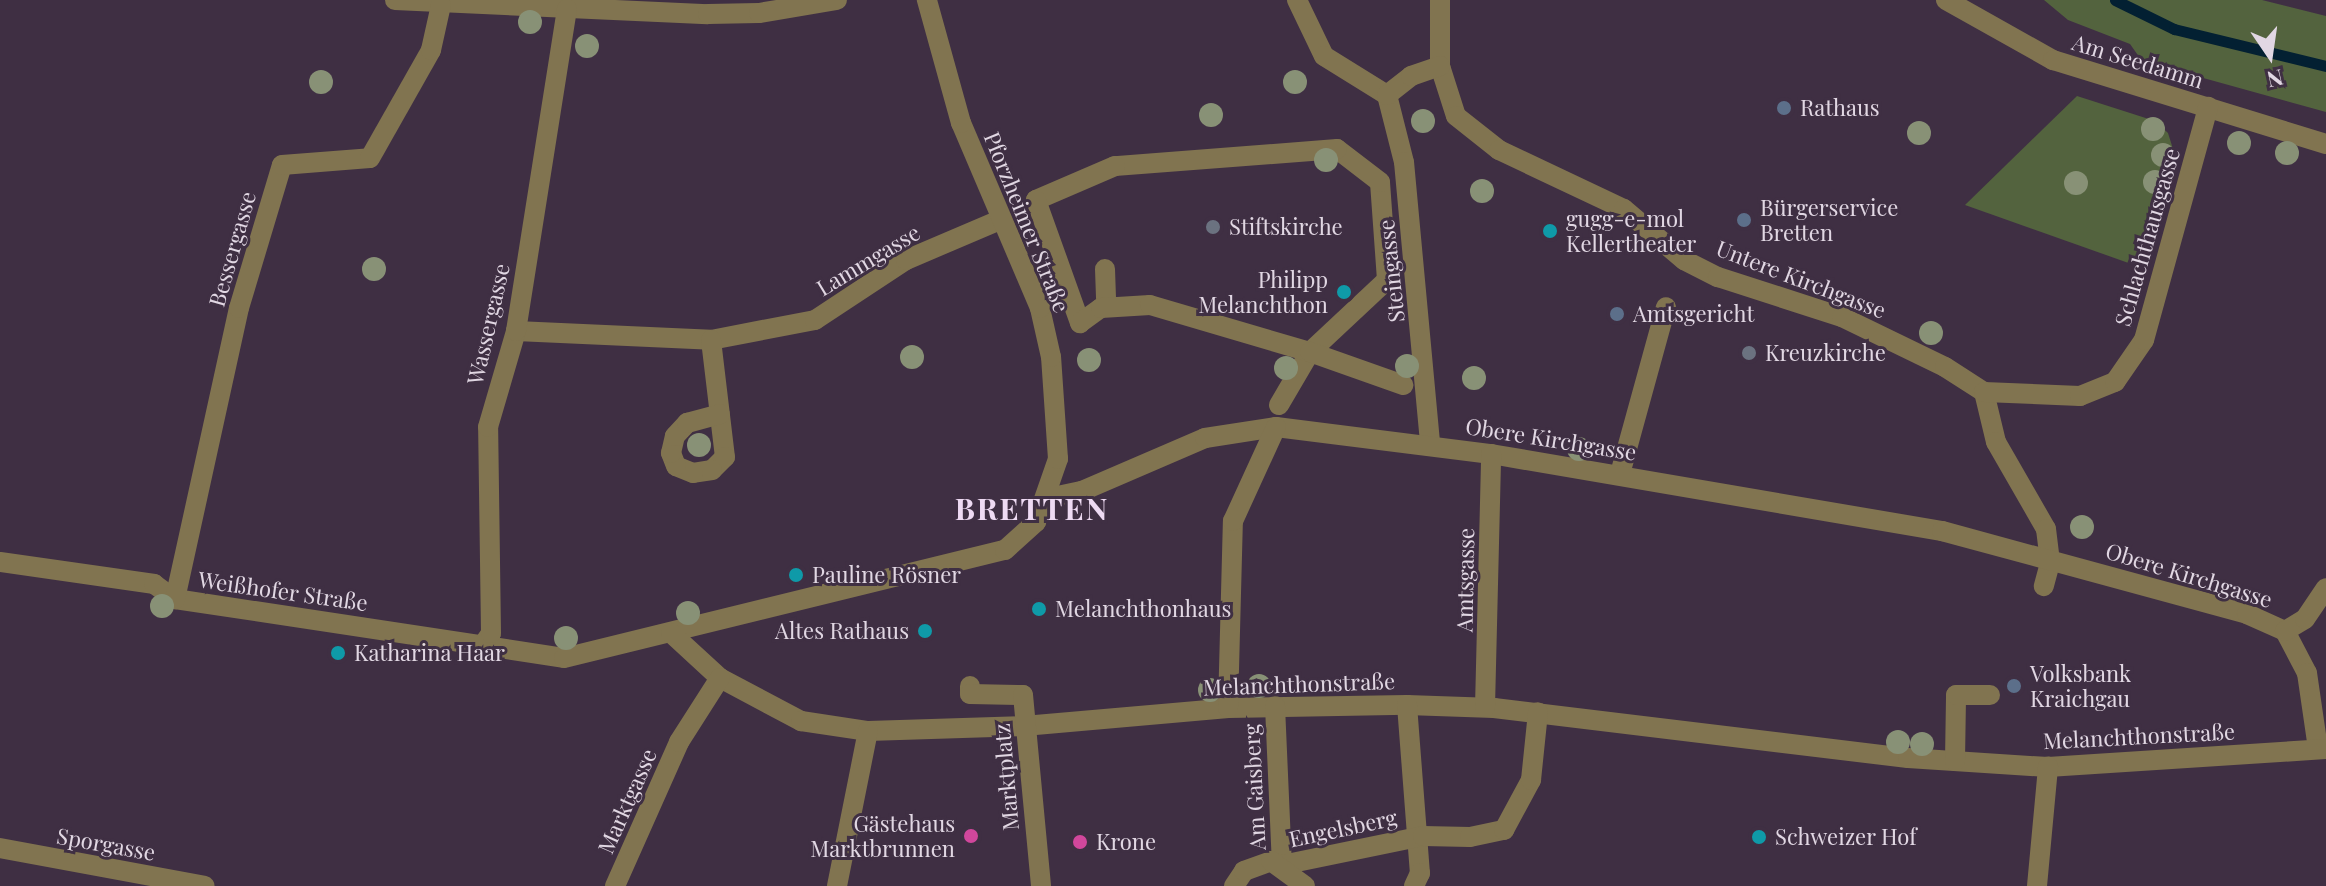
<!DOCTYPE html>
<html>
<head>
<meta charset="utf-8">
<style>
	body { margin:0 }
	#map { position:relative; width:2326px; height:886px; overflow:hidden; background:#3f2f43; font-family:"Playfair Display",serif }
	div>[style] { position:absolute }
	.green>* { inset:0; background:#53633e }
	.stream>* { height:11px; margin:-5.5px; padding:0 5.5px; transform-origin:5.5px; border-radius:5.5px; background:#032032 }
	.minor>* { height:20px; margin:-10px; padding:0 10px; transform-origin:10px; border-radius:10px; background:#817450 }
	.trees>* { width:24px; height:24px; margin:-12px; border-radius:50%; background:#889176 }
	.dots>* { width:22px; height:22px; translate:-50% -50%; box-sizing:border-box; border:4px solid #3f2f43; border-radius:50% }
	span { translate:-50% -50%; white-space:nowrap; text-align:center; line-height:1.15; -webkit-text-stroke:6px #3f2f43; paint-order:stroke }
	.street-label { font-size:22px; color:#e1d7e3 }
	.poi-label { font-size:22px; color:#e1d7e3 }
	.left { translate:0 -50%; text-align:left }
	.right { translate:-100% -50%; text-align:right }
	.district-label { font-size:30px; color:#eedaf3; font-weight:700; letter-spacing:2px }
	.north { position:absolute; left:2230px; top:16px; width:80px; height:80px; -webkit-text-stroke:6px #3f2f43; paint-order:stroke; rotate:167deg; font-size:22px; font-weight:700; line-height:32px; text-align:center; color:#e1d7e3 }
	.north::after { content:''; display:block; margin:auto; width:28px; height:36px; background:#e1d7e3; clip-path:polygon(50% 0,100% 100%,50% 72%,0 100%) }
</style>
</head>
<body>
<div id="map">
	<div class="green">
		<i style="clip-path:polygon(2044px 0,2262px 0,2326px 16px,2326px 112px,2142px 61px,2130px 44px,2068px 20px)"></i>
		<i style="clip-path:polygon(2077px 96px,2155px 121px,2168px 133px,2173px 149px,2137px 266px,1965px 205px)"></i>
	</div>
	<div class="stream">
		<i style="left:2115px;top:0;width:66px;rotate:26.2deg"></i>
		<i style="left:2174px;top:29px;width:156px;rotate:13.7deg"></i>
	</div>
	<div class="minor">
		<i style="left:395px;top:0;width:313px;rotate:2.6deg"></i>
		<i style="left:708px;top:14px;width:51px;rotate:-1.1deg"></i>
		<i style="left:759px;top:13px;width:79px;rotate:-9.5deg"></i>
		<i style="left:1297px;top:0;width:62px;rotate:64.3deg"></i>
		<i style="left:1324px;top:56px;width:74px;rotate:31.8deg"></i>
		<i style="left:1440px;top:0;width:66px;rotate:90deg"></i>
		<i style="left:1440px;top:66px;width:52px;rotate:72.3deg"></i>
		<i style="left:1456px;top:116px;width:55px;rotate:38.3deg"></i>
		<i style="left:1499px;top:150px;width:138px;rotate:25.3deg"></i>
		<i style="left:1624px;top:209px;width:79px;rotate:40.4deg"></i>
		<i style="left:1684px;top:260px;width:38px;rotate:27deg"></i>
		<i style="left:1718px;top:277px;width:130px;rotate:17.9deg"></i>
		<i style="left:1842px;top:317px;width:114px;rotate:25.9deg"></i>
		<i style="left:1945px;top:367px;width:46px;rotate:32.7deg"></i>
		<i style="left:1984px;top:392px;width:51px;rotate:76.5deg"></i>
		<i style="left:1996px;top:442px;width:100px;rotate:60.1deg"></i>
		<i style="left:2046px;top:529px;width:34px;rotate:83deg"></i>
		<i style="left:2050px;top:563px;width:24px;rotate:105deg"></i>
		<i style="left:1946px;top:0;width:123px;rotate:29.3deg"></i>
		<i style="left:2053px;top:60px;width:286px;rotate:17.1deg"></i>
		<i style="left:1387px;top:95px;width:69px;rotate:75.8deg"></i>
		<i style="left:1404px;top:162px;width:283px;rotate:84.7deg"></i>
		<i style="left:1387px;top:95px;width:31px;rotate:-38deg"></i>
		<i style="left:1411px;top:76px;width:31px;rotate:-19deg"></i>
		<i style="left:1105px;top:269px;width:38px;rotate:88deg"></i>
		<i style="left:516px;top:331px;width:195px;rotate:2.6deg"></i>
		<i style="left:711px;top:340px;width:106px;rotate:-10.9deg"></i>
		<i style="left:815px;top:320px;width:109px;rotate:-33.4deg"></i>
		<i style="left:906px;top:260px;width:102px;rotate:-23.1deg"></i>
		<i style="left:711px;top:340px;width:118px;rotate:83.2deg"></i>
		<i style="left:725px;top:457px;width:18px;rotate:135deg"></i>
		<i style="left:712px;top:470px;width:19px;rotate:171deg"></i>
		<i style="left:693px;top:473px;width:18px;rotate:-158deg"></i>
		<i style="left:676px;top:466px;width:14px;rotate:-111deg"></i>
		<i style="left:671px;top:453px;width:17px;rotate:-77deg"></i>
		<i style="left:675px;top:436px;width:18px;rotate:-47deg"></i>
		<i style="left:687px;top:423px;width:34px;rotate:-15deg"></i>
		<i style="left:1984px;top:392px;width:96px;rotate:2.4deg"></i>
		<i style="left:2080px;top:396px;width:38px;rotate:-22deg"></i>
		<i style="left:2115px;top:382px;width:51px;rotate:-55.4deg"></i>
		<i style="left:2144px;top:340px;width:242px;rotate:-74.6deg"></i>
		<i style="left:1279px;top:405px;width:61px;rotate:-59.7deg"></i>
		<i style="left:1310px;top:352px;width:105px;rotate:-43.1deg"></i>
		<i style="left:1387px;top:280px;width:98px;rotate:-94.1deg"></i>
		<i style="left:1380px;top:182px;width:54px;rotate:-142.5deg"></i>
		<i style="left:1337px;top:149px;width:223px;rotate:175.6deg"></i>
		<i style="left:1115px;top:166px;width:86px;rotate:156.7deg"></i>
		<i style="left:1036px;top:200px;width:131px;rotate:70.3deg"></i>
		<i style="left:1080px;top:323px;width:26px;rotate:-36deg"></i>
		<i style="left:1101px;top:308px;width:49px;rotate:-3.5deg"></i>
		<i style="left:1150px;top:305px;width:167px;rotate:16.4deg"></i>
		<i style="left:1310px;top:352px;width:99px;rotate:19.5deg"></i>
		<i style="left:1620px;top:474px;width:173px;rotate:-74.6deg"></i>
		<i style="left:1048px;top:498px;width:35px;rotate:-12deg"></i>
		<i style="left:1082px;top:491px;width:134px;rotate:-23.3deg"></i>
		<i style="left:1205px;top:438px;width:72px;rotate:-8.8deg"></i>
		<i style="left:1276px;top:427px;width:217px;rotate:7.2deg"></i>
		<i style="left:1491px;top:454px;width:458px;rotate:9.7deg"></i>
		<i style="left:1942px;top:531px;width:316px;rotate:15.2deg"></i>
		<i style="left:2247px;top:614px;width:42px;rotate:24.1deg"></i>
		<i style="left:2285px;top:631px;width:47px;rotate:62.4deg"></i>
		<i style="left:2307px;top:673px;width:76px;rotate:81.7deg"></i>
		<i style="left:0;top:562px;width:156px;rotate:8.1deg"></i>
		<i style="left:154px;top:584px;width:26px;rotate:36deg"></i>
		<i style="left:175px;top:599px;width:393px;rotate:8.6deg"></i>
		<i style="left:564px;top:658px;width:454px;rotate:-13.8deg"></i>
		<i style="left:1005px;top:550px;width:42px;rotate:-42.1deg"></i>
		<i style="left:1036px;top:522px;width:67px;rotate:-70.8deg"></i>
		<i style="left:1058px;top:459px;width:102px;rotate:-93.9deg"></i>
		<i style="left:1051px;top:357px;width:50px;rotate:-102.7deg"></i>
		<i style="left:1040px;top:308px;width:201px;rotate:-113.1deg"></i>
		<i style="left:961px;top:123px;width:128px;rotate:-105.5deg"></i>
		<i style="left:175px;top:599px;width:298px;rotate:-77.6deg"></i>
		<i style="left:239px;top:308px;width:149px;rotate:-73.3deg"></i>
		<i style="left:282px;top:165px;width:88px;rotate:-4.5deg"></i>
		<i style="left:370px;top:158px;width:124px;rotate:-60.5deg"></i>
		<i style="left:431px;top:50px;width:46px;rotate:-77.5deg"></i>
		<i style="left:2285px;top:631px;width:23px;rotate:-31deg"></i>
		<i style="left:2305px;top:619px;width:37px;rotate:-56deg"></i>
		<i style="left:671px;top:633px;width:67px;rotate:42.6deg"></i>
		<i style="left:720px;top:678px;width:92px;rotate:28deg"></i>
		<i style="left:801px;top:721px;width:68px;rotate:8.5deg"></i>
		<i style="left:868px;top:731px;width:156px;rotate:-1.8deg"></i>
		<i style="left:1024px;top:726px;width:205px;rotate:-5deg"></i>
		<i style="left:1228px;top:708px;width:179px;rotate:-1deg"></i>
		<i style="left:1407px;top:705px;width:87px;rotate:2deg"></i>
		<i style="left:1494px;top:708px;width:417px;rotate:6.9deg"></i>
		<i style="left:1908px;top:758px;width:140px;rotate:3.7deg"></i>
		<i style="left:2048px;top:767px;width:279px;rotate:-3.7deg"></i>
		<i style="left:480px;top:649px;width:19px;rotate:-55deg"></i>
		<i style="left:491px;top:633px;width:206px;rotate:-90.8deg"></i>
		<i style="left:488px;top:427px;width:100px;rotate:-73.7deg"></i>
		<i style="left:516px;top:331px;width:326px;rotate:-81deg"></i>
		<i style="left:970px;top:686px;width:8px;rotate:90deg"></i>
		<i style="left:970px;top:694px;width:53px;rotate:1.1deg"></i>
		<i style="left:1023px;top:695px;width:192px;rotate:84.6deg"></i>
		<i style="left:1407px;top:705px;width:169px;rotate:85.6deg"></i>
		<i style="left:1420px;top:873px;width:14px;rotate:115deg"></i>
		<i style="left:1275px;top:706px;width:159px;rotate:87.5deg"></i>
		<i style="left:1282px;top:865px;width:144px;rotate:-11.6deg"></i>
		<i style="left:1423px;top:836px;width:47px;rotate:1.2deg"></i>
		<i style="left:1470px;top:837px;width:35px;rotate:-12deg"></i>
		<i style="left:1504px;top:830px;width:57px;rotate:-61.6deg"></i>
		<i style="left:1531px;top:780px;width:68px;rotate:-84.1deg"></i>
		<i style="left:1485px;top:707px;width:253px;rotate:-88.6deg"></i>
		<i style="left:1228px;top:708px;width:187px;rotate:-88.5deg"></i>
		<i style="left:1233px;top:521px;width:103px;rotate:-65.4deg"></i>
		<i style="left:1955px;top:761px;width:66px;rotate:-89.1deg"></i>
		<i style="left:1956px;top:695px;width:34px"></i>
		<i style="left:0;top:848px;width:208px;rotate:10.5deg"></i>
		<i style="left:615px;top:886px;width:158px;rotate:-66deg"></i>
		<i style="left:679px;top:742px;width:76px;rotate:-57.4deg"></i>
		<i style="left:837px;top:886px;width:158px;rotate:-78.7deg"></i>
		<i style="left:1234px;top:886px;width:18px;rotate:-56deg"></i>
		<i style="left:1244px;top:871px;width:29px;rotate:-20deg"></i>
		<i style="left:1271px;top:861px;width:42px;rotate:36.3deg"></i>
		<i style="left:2037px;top:886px;width:120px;rotate:-84.7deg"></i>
	</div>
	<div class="trees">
		<i style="left:530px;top:22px"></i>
		<i style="left:587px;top:46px"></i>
		<i style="left:321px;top:82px"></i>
		<i style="left:1295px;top:82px"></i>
		<i style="left:1211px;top:115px"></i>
		<i style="left:1423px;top:121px"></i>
		<i style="left:2153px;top:129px"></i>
		<i style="left:1919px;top:133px"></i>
		<i style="left:2239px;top:143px"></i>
		<i style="left:2287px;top:153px"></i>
		<i style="left:2163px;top:155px"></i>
		<i style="left:1326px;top:160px"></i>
		<i style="left:2155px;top:182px"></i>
		<i style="left:2076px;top:183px"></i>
		<i style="left:1482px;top:191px"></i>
		<i style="left:374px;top:269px"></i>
		<i style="left:1931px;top:333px"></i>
		<i style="left:912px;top:357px"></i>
		<i style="left:1089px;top:360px"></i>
		<i style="left:1407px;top:366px"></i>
		<i style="left:1286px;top:368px"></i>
		<i style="left:1474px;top:378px"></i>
		<i style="left:699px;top:445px"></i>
		<i style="left:1579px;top:449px"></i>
		<i style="left:2082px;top:527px"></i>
		<i style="left:162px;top:606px"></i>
		<i style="left:688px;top:613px"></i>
		<i style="left:566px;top:638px"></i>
		<i style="left:1259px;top:686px"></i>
		<i style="left:1210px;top:690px"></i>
		<i style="left:1898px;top:742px"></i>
		<i style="left:1922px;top:744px"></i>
	</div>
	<div class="dots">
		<i style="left:1784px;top:108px;background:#5c6f8a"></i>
		<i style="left:1744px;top:220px;background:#5c6f8a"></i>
		<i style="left:1213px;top:227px;background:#6b7280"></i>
		<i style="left:1550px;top:231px;background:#0f9aa8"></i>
		<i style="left:1344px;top:292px;background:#0f9aa8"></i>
		<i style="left:1617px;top:314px;background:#5c6f8a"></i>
		<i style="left:1749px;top:353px;background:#6b7280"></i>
		<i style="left:796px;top:575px;background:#0f9aa8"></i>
		<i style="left:1039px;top:609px;background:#0f9aa8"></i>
		<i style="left:925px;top:631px;background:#0f9aa8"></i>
		<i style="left:338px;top:653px;background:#0f9aa8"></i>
		<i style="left:2014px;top:686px;background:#5c6f8a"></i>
		<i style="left:971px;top:836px;background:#d1479c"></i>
		<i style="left:1759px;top:837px;background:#0f9aa8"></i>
		<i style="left:1080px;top:842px;background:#d1479c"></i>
	</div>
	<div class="street-label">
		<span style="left:2138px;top:61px;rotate:17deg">Am Seedamm</span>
		<span style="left:1027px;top:222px;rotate:68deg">Pforzheimer Straße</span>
		<span style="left:2147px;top:237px;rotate:-74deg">Schlachthausgasse</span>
		<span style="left:232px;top:249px;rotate:-74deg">Bessergasse</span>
		<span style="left:868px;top:260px;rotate:-31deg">Lammgasse</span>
		<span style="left:1391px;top:271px;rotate:-96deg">Steingasse</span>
		<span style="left:1801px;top:279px;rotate:21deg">Untere Kirchgasse</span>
		<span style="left:488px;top:324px;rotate:-77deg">Wassergasse</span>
		<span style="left:1551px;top:439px;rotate:9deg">Obere Kirchgasse</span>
		<span style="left:2189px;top:575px;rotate:17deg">Obere Kirchgasse</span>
		<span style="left:1465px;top:580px;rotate:-89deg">Amtsgasse</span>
		<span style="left:283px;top:591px;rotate:8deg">Weißhofer Straße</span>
		<span style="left:1299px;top:684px;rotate:-2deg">Melanchthonstraße</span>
		<span style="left:2139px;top:736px;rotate:-3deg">Melanchthonstraße</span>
		<span style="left:1006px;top:777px;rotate:-95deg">Marktplatz</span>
		<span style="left:1254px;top:787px;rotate:-93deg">Am Gaisberg</span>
		<span style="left:627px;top:801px;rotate:-66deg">Marktgasse</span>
		<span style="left:1343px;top:828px;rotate:-12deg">Engelsberg</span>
		<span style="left:106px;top:844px;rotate:10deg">Sporgasse</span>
	</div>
	<div class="poi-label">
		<span class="left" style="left:1800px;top:108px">Rathaus</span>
		<span class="left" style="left:1760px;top:220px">Bürgerservice<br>Bretten</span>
		<span class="left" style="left:1566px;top:231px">gugg-e-mol<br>Kellertheater</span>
		<span class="left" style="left:1229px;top:227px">Stiftskirche</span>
		<span class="right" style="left:1328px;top:292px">Philipp<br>Melanchthon</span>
		<span class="left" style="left:1633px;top:314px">Amtsgericht</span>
		<span class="left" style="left:1765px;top:353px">Kreuzkirche</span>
		<span class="left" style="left:812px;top:575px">Pauline Rösner</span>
		<span class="left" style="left:1055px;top:609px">Melanchthonhaus</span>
		<span class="right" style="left:909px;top:631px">Altes Rathaus</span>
		<span class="left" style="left:354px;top:653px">Katharina Haar</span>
		<span class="left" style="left:2030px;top:686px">Volksbank<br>Kraichgau</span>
		<span class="right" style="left:955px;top:836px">Gästehaus<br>Marktbrunnen</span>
		<span class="left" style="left:1775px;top:837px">Schweizer Hof</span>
		<span class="left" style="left:1096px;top:842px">Krone</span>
	</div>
	<div class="district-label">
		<span style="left:1032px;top:508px">BRETTEN</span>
	</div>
	<div class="north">N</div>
</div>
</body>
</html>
